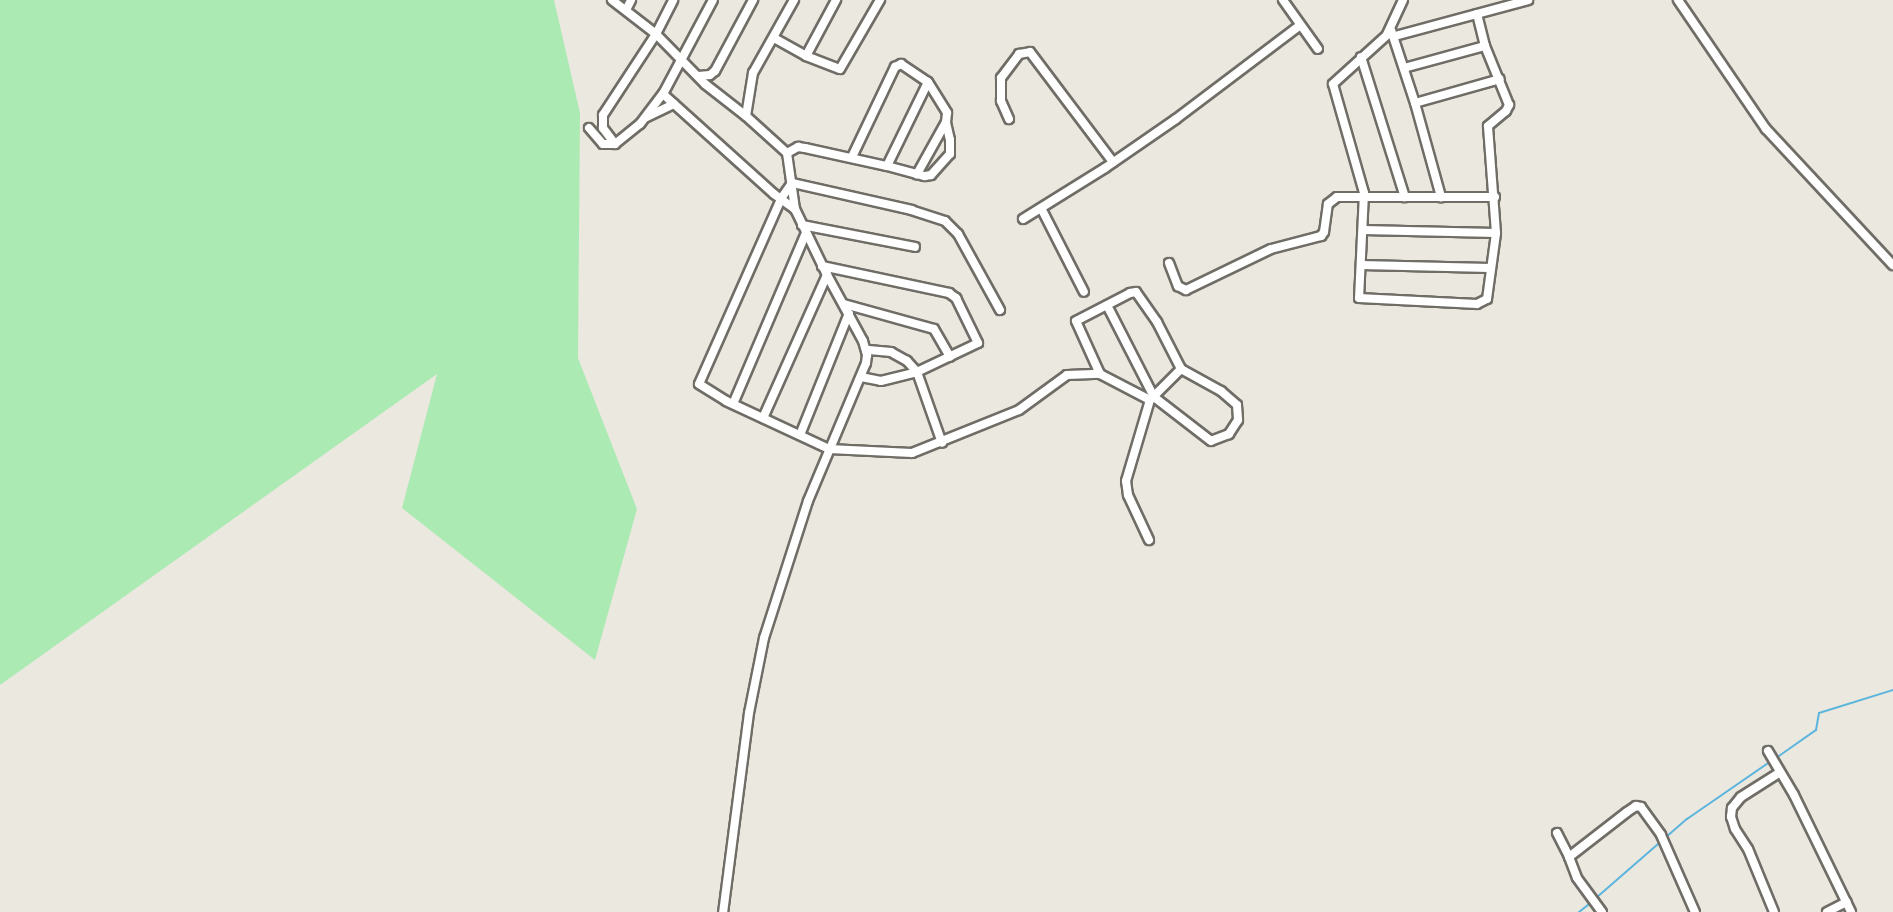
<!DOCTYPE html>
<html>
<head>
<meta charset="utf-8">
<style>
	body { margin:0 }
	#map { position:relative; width:1893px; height:912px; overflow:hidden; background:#ebe8e0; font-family:"Nunito Sans",sans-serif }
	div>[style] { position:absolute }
	.green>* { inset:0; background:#aceab3 }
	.stream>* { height:2px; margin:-1px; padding:0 1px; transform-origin:1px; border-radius:1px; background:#5bb5dd }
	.roads { filter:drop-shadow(2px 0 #6f6d66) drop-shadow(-2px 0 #6f6d66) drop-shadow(0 2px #6f6d66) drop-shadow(0 -2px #6f6d66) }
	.minor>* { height:8px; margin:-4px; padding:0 4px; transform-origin:4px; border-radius:4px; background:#fff }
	span { translate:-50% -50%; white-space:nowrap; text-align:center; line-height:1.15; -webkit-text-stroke:6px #ebe8e0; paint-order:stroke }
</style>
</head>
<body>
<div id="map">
	<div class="green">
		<i style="clip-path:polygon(0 0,554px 0,580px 113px,578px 358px,637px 509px,595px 660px,402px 508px,437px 374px,0 685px)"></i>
	</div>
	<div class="stream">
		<i style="left:1776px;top:758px;width:49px;rotate:-35deg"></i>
		<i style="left:1816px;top:730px;width:17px;rotate:-80deg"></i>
		<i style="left:1819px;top:713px;width:77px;rotate:-17.3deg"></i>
		<i style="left:1596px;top:898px;width:121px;rotate:-41deg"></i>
		<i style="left:1687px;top:819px;width:102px;rotate:-34.6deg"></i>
		<i style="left:1579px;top:912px;width:16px;rotate:-38deg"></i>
	</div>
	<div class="roads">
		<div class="minor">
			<i style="left:612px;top:0;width:56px;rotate:37.7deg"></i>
			<i style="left:656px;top:34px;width:70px;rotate:45.6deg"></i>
			<i style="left:705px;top:84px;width:52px;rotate:38deg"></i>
			<i style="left:746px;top:116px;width:55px;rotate:42.1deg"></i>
			<i style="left:787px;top:153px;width:57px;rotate:81.9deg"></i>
			<i style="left:795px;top:209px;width:73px;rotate:64.1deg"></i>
			<i style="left:827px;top:275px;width:75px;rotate:61.4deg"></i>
			<i style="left:863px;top:341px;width:15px;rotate:74deg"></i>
			<i style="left:867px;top:355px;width:8px;rotate:97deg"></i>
			<i style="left:866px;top:363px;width:150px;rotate:112.8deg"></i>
			<i style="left:808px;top:501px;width:144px;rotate:107.8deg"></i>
			<i style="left:764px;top:638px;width:76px;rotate:101.3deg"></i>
			<i style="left:749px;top:713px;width:201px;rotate:97.4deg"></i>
			<i style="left:1283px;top:0;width:60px;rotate:54.5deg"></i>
			<i style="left:1403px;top:0;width:38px;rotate:115deg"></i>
			<i style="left:1387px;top:35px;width:73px;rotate:137.8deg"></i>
			<i style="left:1333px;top:84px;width:113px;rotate:74.1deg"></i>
			<i style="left:1364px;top:193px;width:105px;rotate:92.7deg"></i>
			<i style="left:1359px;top:298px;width:118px;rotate:2.9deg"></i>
			<i style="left:1477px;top:304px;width:11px;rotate:-27deg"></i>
			<i style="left:1487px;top:299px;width:67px;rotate:-82.2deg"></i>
			<i style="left:1496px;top:233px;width:107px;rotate:-94.3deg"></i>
			<i style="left:1488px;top:126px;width:23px;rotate:-40deg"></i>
			<i style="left:1506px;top:111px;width:7px;rotate:-63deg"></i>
			<i style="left:1509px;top:105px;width:64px;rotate:-112.1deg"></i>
			<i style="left:1485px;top:46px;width:33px;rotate:-104deg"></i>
			<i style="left:1678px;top:0;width:156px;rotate:55.7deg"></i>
			<i style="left:1766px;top:129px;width:186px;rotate:47deg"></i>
			<i style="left:626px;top:10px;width:11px;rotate:-63deg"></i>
			<i style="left:1391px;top:30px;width:77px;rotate:71.8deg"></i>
			<i style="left:1415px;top:103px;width:98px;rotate:74.5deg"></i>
			<i style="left:1395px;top:36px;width:138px;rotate:-15.1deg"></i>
			<i style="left:774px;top:38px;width:37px;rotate:29deg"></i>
			<i style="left:806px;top:56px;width:36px;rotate:21deg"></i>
			<i style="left:840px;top:69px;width:80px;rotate:-59.9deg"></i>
			<i style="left:806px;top:56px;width:64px;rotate:-61.8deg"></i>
			<i style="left:1361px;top:57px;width:147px;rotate:72.6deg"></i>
			<i style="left:1404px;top:68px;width:84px;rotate:-15.2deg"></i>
			<i style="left:698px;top:76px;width:12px;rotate:-5deg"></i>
			<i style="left:710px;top:75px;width:6px;rotate:-39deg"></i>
			<i style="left:715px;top:71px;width:81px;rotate:-61.8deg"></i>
			<i style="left:663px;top:94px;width:149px;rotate:42deg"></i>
			<i style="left:774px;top:194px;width:26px;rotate:36deg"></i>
			<i style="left:1415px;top:103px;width:88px;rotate:-15.8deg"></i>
			<i style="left:746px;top:116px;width:44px;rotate:-80.8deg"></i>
			<i style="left:753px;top:73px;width:84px;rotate:-60.7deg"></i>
			<i style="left:647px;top:117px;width:30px;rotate:-26deg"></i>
			<i style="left:1009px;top:119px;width:20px;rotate:-114deg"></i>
			<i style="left:1001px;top:101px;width:23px;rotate:-90deg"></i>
			<i style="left:1001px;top:78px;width:30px;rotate:-53deg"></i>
			<i style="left:1019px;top:54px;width:11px;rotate:-10deg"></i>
			<i style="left:1030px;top:52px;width:138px;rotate:53deg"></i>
			<i style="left:589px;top:128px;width:21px;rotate:49deg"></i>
			<i style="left:603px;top:144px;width:12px"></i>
			<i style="left:615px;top:144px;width:20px;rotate:-127deg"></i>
			<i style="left:603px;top:128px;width:13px;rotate:-90deg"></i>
			<i style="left:603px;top:115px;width:97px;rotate:-56.8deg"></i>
			<i style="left:656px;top:34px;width:38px;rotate:-63deg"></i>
			<i style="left:615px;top:144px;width:32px;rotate:-39deg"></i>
			<i style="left:640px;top:124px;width:38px;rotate:-53deg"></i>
			<i style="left:663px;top:94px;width:106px;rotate:-62deg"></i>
			<i style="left:787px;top:153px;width:13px;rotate:-29deg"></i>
			<i style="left:798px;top:147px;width:7px;rotate:8deg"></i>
			<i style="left:805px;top:148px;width:84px;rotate:12.4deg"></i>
			<i style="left:887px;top:166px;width:93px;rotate:-64deg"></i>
			<i style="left:852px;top:157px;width:100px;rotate:-64.5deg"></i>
			<i style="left:895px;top:67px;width:7px;rotate:-27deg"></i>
			<i style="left:901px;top:64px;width:32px;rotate:34deg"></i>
			<i style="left:928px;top:82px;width:36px;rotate:58deg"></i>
			<i style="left:947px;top:113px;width:9px;rotate:96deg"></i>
			<i style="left:946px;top:122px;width:60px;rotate:119.1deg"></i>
			<i style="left:887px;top:166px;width:39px;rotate:15deg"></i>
			<i style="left:925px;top:176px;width:6px;rotate:-9deg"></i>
			<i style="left:931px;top:175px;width:28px;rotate:-48deg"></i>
			<i style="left:950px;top:154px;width:14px;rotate:-90deg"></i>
			<i style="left:950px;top:140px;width:18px;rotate:-103deg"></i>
			<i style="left:1041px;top:208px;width:94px;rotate:62.9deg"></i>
			<i style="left:1023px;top:219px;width:97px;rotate:-31.9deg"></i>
			<i style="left:1105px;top:168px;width:86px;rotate:-34.6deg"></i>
			<i style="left:1176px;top:119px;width:154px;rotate:-37.1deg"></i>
			<i style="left:802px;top:225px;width:115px;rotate:11deg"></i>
			<i style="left:1363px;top:230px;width:133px;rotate:1.3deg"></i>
			<i style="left:1169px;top:263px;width:25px;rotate:69deg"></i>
			<i style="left:1178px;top:286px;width:9px;rotate:27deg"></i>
			<i style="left:1186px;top:290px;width:94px;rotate:-25.8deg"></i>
			<i style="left:1271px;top:249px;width:52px;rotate:-14.6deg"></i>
			<i style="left:1321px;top:236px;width:5px;rotate:-53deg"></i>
			<i style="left:1324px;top:232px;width:28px;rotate:-82deg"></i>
			<i style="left:1328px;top:204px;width:11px;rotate:-38deg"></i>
			<i style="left:1337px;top:197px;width:158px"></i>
			<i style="left:1361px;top:265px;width:129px;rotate:1.3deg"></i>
			<i style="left:822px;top:266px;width:130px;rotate:12deg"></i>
			<i style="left:949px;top:293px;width:9px;rotate:36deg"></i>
			<i style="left:956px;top:298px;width:50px;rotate:63.9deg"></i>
			<i style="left:978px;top:343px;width:68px;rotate:154.6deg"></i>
			<i style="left:917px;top:372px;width:15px;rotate:-132deg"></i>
			<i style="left:907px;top:361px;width:18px;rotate:-151deg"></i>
			<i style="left:891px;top:352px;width:25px;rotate:-175deg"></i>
			<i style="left:844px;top:304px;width:93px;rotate:15.5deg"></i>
			<i style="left:934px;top:329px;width:32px;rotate:60deg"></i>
			<i style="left:1000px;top:310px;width:87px;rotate:-118.9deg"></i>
			<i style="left:958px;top:234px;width:18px;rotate:-135deg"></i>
			<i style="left:945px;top:221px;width:35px;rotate:-162deg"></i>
			<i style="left:912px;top:210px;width:123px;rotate:-167.3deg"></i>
			<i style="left:792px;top:183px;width:19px;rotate:125deg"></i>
			<i style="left:781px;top:199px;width:202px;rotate:113.9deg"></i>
			<i style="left:699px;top:384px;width:32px;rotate:32deg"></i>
			<i style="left:726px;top:401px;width:114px;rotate:25deg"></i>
			<i style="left:829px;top:449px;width:83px;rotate:2.8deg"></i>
			<i style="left:912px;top:453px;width:115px;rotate:-21.9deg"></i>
			<i style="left:1019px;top:410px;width:59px;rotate:-36.1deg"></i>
			<i style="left:1067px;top:375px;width:33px;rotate:-2deg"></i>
			<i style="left:1100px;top:374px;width:58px;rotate:-114.4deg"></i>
			<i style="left:1076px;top:321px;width:61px;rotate:-27.4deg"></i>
			<i style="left:1130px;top:293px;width:6px;rotate:-9deg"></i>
			<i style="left:1136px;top:292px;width:37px;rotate:55deg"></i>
			<i style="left:1157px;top:322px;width:53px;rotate:62.9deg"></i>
			<i style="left:1181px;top:369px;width:46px;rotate:28.8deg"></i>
			<i style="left:1221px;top:391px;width:21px;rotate:41deg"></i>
			<i style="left:1237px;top:405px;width:15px;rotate:86deg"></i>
			<i style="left:1238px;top:420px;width:17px;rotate:123deg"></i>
			<i style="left:1229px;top:434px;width:19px;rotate:159deg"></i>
			<i style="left:1211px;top:441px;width:72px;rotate:-142.3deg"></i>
			<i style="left:1154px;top:397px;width:103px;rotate:-117.1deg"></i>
			<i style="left:1100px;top:374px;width:56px;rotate:27.5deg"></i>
			<i style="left:861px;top:377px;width:20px;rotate:11deg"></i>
			<i style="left:881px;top:381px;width:37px;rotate:-14deg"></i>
			<i style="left:917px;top:372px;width:75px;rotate:70.6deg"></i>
			<i style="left:733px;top:404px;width:186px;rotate:-66.9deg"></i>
			<i style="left:763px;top:418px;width:157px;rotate:-65.9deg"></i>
			<i style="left:800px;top:435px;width:131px;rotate:-68.1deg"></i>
			<i style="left:1149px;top:540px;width:50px;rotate:-115deg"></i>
			<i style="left:1128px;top:495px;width:14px;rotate:-98deg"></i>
			<i style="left:1126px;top:481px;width:84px;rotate:-73.5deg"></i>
			<i style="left:1150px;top:400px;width:44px;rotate:-45deg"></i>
			<i style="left:1768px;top:751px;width:51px;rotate:59.4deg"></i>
			<i style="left:1794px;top:795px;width:130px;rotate:64deg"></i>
			<i style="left:1557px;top:833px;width:27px;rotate:63deg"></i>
			<i style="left:1569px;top:857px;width:73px;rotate:-37.8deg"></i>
			<i style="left:1627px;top:812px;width:11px;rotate:-34deg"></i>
			<i style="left:1636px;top:806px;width:5px;rotate:11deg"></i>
			<i style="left:1641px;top:807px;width:34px;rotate:54deg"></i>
			<i style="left:1661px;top:835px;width:84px;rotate:66.2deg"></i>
			<i style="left:1569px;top:857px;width:22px;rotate:69deg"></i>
			<i style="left:1577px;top:878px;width:42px;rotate:53.7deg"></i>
			<i style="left:1774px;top:912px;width:68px;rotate:-112.4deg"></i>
			<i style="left:1748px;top:849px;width:24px;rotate:-123deg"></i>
			<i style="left:1735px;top:829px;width:13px;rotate:-108deg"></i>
			<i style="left:1731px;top:817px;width:9px;rotate:-84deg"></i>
			<i style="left:1732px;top:808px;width:14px;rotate:-51deg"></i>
			<i style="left:1741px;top:797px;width:45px;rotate:-32.3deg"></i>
			<i style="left:1827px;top:912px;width:22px;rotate:-27deg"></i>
		</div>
	</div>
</div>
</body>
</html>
